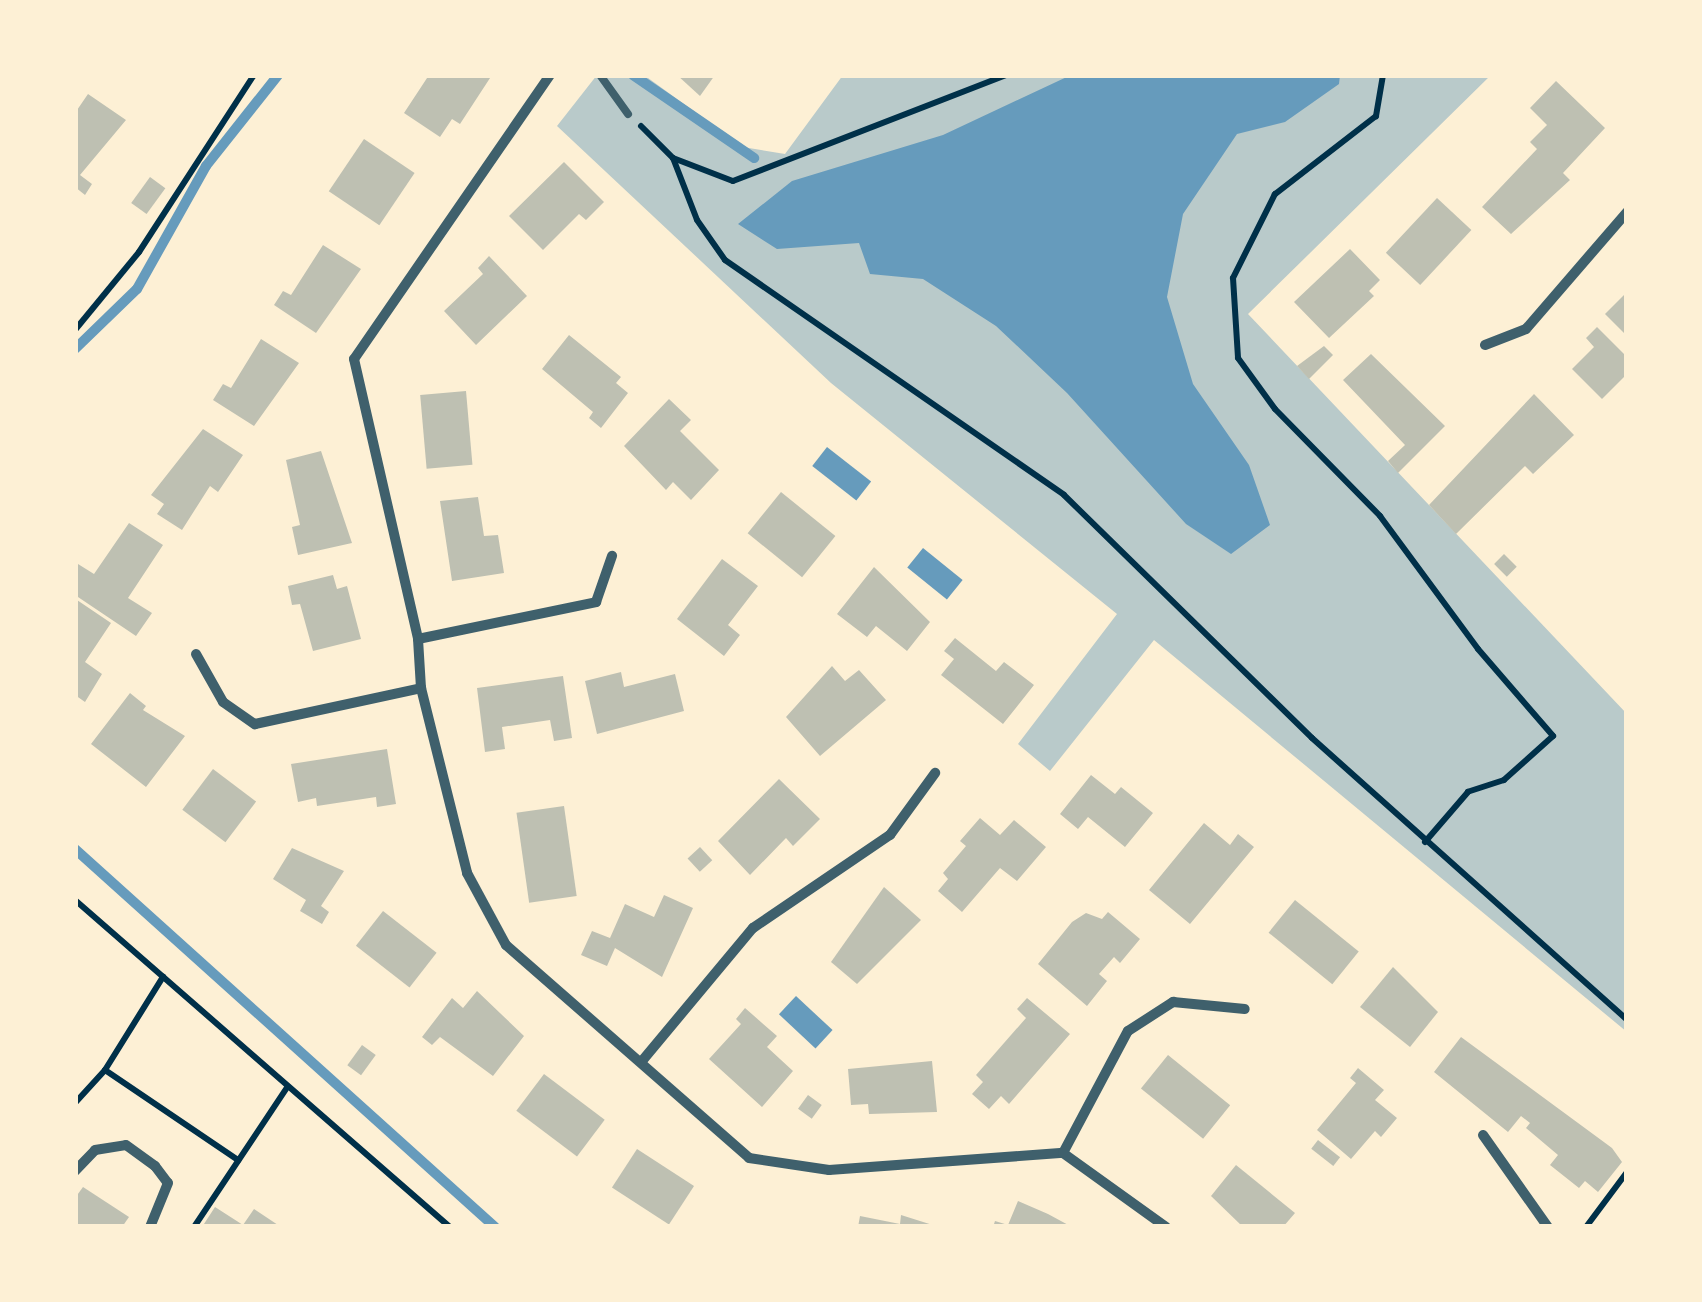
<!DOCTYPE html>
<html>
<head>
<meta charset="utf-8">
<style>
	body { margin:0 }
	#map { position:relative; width:1702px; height:1302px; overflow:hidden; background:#fdf0d5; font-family:"Work Sans",sans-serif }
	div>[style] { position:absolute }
	.green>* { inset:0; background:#b9caca }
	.water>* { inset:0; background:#669bbc; transform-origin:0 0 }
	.stream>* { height:10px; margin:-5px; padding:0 5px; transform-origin:5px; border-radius:5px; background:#669bbc }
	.building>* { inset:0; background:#bec0b2; transform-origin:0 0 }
	.path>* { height:6px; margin:-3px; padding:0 3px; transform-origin:3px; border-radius:3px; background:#003049 }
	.service>* { height:8px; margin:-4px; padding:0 4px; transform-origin:4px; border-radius:4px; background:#3f606c }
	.minor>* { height:10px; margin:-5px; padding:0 5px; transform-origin:5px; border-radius:5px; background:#3f606c }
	span { translate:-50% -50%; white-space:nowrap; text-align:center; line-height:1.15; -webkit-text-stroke:8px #fdf0d5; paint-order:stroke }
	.frame { position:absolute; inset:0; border:78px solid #fdf0d5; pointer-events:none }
</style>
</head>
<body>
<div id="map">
	<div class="green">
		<i style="clip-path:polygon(597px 75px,644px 75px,743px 147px,785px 154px,843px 75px,1491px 75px,1248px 314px,1627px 714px,1627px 1032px,1154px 640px,1050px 771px,1018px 744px,1117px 614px,831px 383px,557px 126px)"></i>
	</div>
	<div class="water">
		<i style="clip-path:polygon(1071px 75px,1340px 75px,1339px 84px,1285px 122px,1237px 134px,1183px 214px,1167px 297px,1193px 384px,1249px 465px,1270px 525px,1231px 554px,1186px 524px,1067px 393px,996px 326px,923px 279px,870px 274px,859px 243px,777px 249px,738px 224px,792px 181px,943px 135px)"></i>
		<i style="left:827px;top:447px;width:56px;height:24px;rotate:38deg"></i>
		<i style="left:923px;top:548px;width:51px;height:25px;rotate:39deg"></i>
		<i style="left:796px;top:996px;width:50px;height:25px;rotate:43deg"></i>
	</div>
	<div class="stream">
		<i style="left:633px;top:75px;width:147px;rotate:34.4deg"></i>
		<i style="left:75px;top:349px;width:86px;rotate:-44.1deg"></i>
		<i style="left:137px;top:289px;width:141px;rotate:-60.7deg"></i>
		<i style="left:206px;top:166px;width:116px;rotate:-51.6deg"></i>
		<i style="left:75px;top:849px;width:565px;rotate:41.99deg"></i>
	</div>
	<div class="building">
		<i style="clip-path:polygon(429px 75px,492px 75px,460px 124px,452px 119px,440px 137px,404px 113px)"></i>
		<i style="clip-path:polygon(677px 75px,715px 75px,700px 96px)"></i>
		<i style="clip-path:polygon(1556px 81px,1605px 128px,1563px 173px,1570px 180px,1511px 234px,1482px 207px,1537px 149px,1530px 142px,1547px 125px,1530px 108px)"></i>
		<i style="clip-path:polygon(88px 94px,126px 120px,80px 175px,92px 184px,85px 195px,75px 187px,75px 113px)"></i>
		<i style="left:364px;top:139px;width:61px;height:63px;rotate:34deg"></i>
		<i style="clip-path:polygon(564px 162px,604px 202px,586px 220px,579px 214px,543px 250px,509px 216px)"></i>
		<i style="left:150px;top:177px;width:19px;height:32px;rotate:36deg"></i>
		<i style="left:1437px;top:198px;width:47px;height:75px;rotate:43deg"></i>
		<i style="clip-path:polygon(323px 245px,361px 269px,316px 333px,274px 305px,283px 291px,291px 295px)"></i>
		<i style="clip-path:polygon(1350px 249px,1380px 280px,1369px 291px,1374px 296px,1329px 338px,1294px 302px)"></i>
		<i style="clip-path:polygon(489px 256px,527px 296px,476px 345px,444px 311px,483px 274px,478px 268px)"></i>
		<i style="clip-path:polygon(1627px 292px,1627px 336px,1605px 314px)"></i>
		<i style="clip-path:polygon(1597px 327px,1627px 357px,1627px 374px,1602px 399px,1572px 369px,1594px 347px,1586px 338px)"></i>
		<i style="clip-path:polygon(569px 335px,621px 377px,616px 383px,628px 393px,601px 428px,589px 418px,593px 412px,542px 369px)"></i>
		<i style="clip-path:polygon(261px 339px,299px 363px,254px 426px,213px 400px,223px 384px,231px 388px)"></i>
		<i style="clip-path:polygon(1324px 346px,1333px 355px,1309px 379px,1297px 366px)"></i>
		<i style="clip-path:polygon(1371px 354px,1445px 426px,1398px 473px,1388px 461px,1405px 445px,1343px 380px)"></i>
		<i style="left:466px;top:391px;width:74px;height:46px;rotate:85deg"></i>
		<i style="clip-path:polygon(1534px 394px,1574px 435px,1533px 474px,1525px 466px,1456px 534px,1429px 505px)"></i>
		<i style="clip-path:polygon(669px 399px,691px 420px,680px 431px,719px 470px,691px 500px,673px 482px,666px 490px,624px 446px)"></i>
		<i style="clip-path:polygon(203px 429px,243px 455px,218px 492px,210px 486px,182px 530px,157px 514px,164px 504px,151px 495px)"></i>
		<i style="clip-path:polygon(321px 451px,352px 543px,298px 555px,292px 527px,300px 525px,286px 460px)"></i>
		<i style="left:781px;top:492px;width:70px;height:53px;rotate:39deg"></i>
		<i style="clip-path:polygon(478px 497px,484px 536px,498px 535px,504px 573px,452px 581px,440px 501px)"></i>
		<i style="clip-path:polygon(129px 523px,163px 545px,128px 598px,152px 613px,136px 636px,75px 595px,78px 564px,94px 574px)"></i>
		<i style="left:1504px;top:554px;width:18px;height:14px;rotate:45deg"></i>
		<i style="clip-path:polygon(722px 559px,758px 586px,728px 625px,740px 635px,724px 656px,677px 619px)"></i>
		<i style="clip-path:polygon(874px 567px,930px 622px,907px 651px,876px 626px,867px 637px,837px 614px)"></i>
		<i style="clip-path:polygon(333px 575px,337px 589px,347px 586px,361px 639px,313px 651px,300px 604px,292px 605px,288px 586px)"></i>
		<i style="clip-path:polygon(77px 600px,111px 623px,85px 662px,102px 674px,85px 702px,75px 695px)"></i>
		<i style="clip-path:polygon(955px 638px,996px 671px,1004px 662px,1034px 685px,1003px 724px,941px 675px,954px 659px,944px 651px)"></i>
		<i style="clip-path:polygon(832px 666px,845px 681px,859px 670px,886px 700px,820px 756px,786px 717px)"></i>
		<i style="clip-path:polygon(621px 672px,624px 687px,675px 674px,684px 711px,597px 734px,585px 681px)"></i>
		<i style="clip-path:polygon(563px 676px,572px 738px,554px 741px,550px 720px,502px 727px,505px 749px,485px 752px,477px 688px)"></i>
		<i style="clip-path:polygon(130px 693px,146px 706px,143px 710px,185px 736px,146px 787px,91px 744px)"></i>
		<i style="clip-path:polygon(387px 749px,396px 804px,377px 807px,376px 797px,317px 806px,316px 798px,298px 802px,291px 764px)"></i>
		<i style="left:213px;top:769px;width:54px;height:51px;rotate:37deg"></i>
		<i style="clip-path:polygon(1091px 775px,1115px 794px,1121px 787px,1153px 813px,1125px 847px,1088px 817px,1078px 829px,1060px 814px)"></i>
		<i style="clip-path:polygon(779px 779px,820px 819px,793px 846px,786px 838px,750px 875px,718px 841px)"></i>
		<i style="left:564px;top:806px;width:91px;height:48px;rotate:82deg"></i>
		<i style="clip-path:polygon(980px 818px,1000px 835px,1014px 820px,1046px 847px,1017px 881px,1000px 868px,962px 912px,938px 891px,948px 879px,943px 873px,966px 846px,960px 841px)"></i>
		<i style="clip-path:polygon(1204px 823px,1230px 845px,1238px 834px,1254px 847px,1190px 924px,1149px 890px)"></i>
		<i style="left:700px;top:847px;width:18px;height:17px;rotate:47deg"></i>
		<i style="clip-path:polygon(292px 848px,344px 871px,321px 906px,329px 912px,322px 924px,300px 911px,306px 900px,273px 879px)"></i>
		<i style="clip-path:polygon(884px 887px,921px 920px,857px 984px,831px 962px)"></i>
		<i style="clip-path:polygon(664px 895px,693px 908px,662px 977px,615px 948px,607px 966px,581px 955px,592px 931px,610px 938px,625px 904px,654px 917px)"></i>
		<i style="left:1295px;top:900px;width:82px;height:42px;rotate:39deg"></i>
		<i style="left:383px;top:911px;width:68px;height:44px;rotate:38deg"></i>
		<i style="clip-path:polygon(1108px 912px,1140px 939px,1120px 963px,1114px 957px,1099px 974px,1107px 981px,1087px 1006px,1038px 964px,1072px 922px,1086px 913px,1102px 919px)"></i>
		<i style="clip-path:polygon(1393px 967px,1438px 1012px,1410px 1047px,1360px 1007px)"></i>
		<i style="clip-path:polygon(477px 991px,524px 1036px,493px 1076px,440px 1037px,432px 1045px,422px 1037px,452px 998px,463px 1008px)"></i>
		<i style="clip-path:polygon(1027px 998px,1070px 1034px,1009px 1104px,1001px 1096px,989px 1109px,972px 1094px,983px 1082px,976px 1075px,1026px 1018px,1017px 1009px)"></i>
		<i style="clip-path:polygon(745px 1008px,777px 1036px,767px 1047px,793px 1071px,762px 1107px,709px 1059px,741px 1024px,736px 1019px)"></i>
		<i style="clip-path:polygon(1461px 1037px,1612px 1148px,1622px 1162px,1598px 1192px,1585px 1181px,1579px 1188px,1550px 1165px,1558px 1155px,1526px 1128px,1530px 1123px,1521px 1116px,1508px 1132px,1434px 1072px)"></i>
		<i style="left:362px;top:1045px;width:17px;height:25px;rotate:36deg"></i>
		<i style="left:1168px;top:1055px;width:80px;height:43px;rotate:39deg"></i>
		<i style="clip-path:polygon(932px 1061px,937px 1112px,869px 1114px,868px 1104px,851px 1105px,848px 1069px)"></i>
		<i style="clip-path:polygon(1358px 1068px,1384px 1090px,1375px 1100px,1397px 1118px,1381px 1137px,1375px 1131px,1351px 1159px,1317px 1130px,1356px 1083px,1350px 1078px)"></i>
		<i style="left:544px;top:1074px;width:76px;height:46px;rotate:37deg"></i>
		<i style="left:808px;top:1095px;width:17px;height:17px;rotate:36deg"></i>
		<i style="left:1318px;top:1140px;width:28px;height:11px;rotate:38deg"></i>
		<i style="left:637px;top:1149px;width:68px;height:46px;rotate:33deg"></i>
		<i style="clip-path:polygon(1236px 1165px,1295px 1213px,1283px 1227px,1243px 1227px,1211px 1196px)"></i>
		<i style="clip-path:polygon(83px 1187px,129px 1217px,122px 1227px,75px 1227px,75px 1198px)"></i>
		<i style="clip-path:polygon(1018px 1201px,1048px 1214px,1072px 1227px,993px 1227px,995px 1221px,1008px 1225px)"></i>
		<i style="clip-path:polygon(215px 1207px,243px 1225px,254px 1209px,281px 1227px,202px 1227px)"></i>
		<i style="clip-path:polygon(901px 1215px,939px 1227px,858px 1227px,860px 1216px,900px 1224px)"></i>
	</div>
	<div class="path">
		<i style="left:1383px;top:75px;width:42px;rotate:99.7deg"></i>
		<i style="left:1376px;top:116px;width:128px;rotate:142.3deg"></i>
		<i style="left:1275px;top:194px;width:94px;rotate:116.6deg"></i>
		<i style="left:1233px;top:278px;width:80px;rotate:86.4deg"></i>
		<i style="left:1238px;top:358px;width:63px;rotate:54deg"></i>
		<i style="left:1275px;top:409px;width:150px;rotate:45.5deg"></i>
		<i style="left:1380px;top:516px;width:165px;rotate:53.6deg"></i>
		<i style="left:1478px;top:649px;width:115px;rotate:49.2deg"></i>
		<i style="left:1553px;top:736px;width:66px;rotate:138.1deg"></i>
		<i style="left:1504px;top:780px;width:38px;rotate:162deg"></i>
		<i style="left:1468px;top:792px;width:66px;rotate:130.7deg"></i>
		<i style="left:641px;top:126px;width:45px;rotate:45deg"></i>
		<i style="left:673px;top:158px;width:66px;rotate:68.8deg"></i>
		<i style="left:697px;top:220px;width:49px;rotate:55deg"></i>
		<i style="left:725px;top:260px;width:412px;rotate:34.7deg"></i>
		<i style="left:1064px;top:495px;width:347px;rotate:44.4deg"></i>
		<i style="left:1312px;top:738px;width:423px;rotate:41.8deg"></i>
		<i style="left:673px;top:158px;width:64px;rotate:21deg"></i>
		<i style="left:733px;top:181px;width:293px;rotate:-21.2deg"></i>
		<i style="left:75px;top:330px;width:101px;rotate:-50.6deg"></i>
		<i style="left:139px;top:252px;width:211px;rotate:-57deg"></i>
		<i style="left:75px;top:900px;width:498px;rotate:41.1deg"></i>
		<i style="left:105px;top:1070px;width:161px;rotate:34.1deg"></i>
		<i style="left:75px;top:1103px;width:45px;rotate:-47.7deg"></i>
		<i style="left:105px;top:1070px;width:110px;rotate:-58.1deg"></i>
		<i style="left:194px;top:1227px;width:169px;rotate:-56.3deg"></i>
		<i style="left:1586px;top:1227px;width:69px;rotate:-53.3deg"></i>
	</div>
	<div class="service">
		<i style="left:600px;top:75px;width:48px;rotate:54.3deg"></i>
	</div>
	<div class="minor">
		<i style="left:550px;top:75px;width:345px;rotate:124.6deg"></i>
		<i style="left:354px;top:359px;width:287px;rotate:77.1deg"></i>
		<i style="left:418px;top:639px;width:49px;rotate:86.5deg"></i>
		<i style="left:421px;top:688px;width:191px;rotate:76deg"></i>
		<i style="left:467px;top:873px;width:82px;rotate:61.6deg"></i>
		<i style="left:506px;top:945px;width:323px;rotate:41.2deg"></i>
		<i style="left:749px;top:1158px;width:81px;rotate:8.5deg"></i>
		<i style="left:829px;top:1170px;width:235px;rotate:-4.2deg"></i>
		<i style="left:1063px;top:1153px;width:127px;rotate:35.7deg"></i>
		<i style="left:1485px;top:345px;width:44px;rotate:-21.3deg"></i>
		<i style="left:1526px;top:329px;width:155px;rotate:-49.2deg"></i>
		<i style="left:418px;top:639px;width:182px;rotate:-11.7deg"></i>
		<i style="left:596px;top:602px;width:49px;rotate:-70.8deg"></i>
		<i style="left:196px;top:654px;width:55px;rotate:60.6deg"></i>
		<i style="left:223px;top:702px;width:39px;rotate:35deg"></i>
		<i style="left:255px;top:724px;width:170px;rotate:-12.2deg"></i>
		<i style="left:642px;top:1061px;width:173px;rotate:-50.2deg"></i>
		<i style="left:753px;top:928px;width:166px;rotate:-34.2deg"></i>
		<i style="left:890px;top:835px;width:77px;rotate:-54deg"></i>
		<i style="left:1483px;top:1135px;width:113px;rotate:54.8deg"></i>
		<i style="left:1063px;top:1153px;width:138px;rotate:-62deg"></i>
		<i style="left:1128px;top:1031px;width:54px;rotate:-32.8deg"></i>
		<i style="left:1173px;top:1002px;width:72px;rotate:5.6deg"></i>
		<i style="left:75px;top:1171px;width:29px;rotate:-46deg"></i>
		<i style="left:95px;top:1150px;width:31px;rotate:-9deg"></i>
		<i style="left:126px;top:1145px;width:36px;rotate:36deg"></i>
		<i style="left:155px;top:1166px;width:21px;rotate:53deg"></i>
		<i style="left:168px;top:1183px;width:48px;rotate:112.2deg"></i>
	</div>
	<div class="frame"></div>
</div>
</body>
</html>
